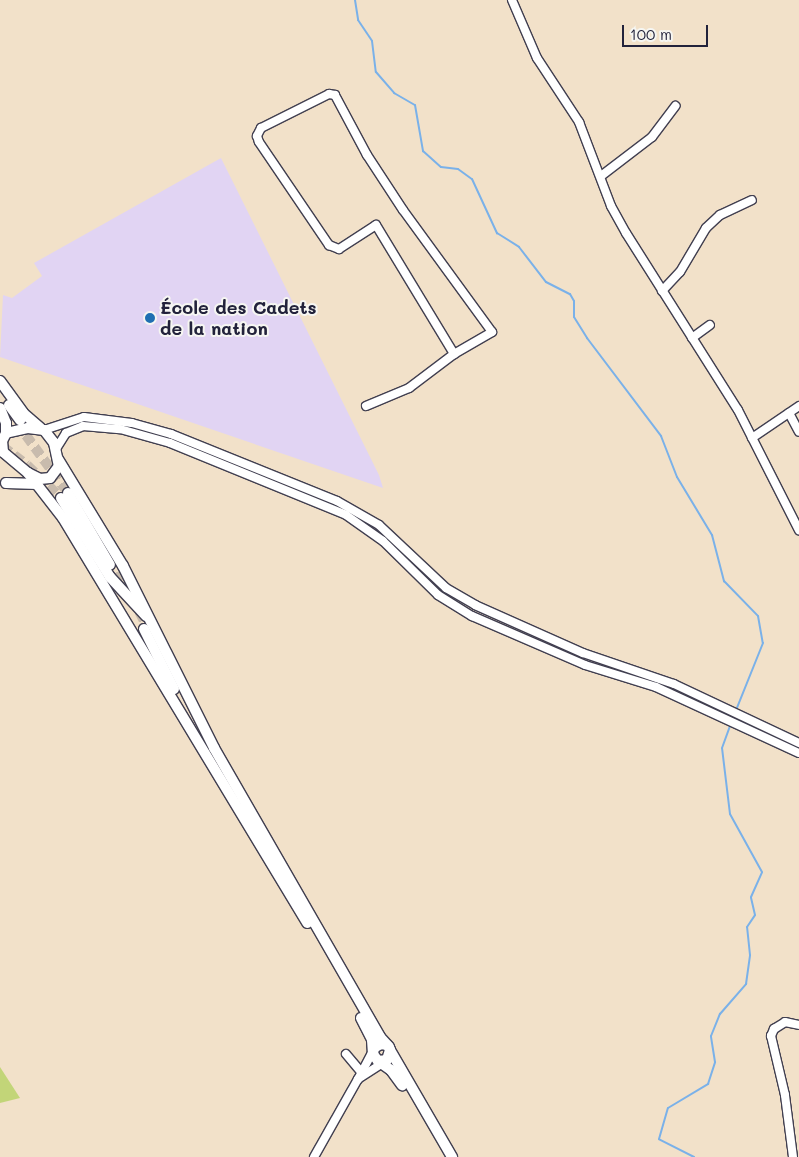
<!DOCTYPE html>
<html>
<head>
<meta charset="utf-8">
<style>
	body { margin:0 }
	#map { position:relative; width:799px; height:1157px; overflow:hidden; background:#f2e1c9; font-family:Mali,sans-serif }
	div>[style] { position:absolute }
	.built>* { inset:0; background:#e1d4f3 }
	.green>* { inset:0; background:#c2d578 }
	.stream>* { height:2px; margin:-1px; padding:0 1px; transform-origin:1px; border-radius:1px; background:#7ab1e9 }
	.major-tunnel>* { height:10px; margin-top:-5px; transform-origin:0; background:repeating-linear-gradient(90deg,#c8bbad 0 10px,transparent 0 15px) }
	.roads { filter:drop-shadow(1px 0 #413f50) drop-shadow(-1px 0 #413f50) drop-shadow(0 1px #413f50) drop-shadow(0 -1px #413f50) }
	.minor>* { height:8px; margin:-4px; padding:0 4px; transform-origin:4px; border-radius:4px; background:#fff }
	.major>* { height:10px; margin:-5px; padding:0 5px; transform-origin:5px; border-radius:5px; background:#fff }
	.dots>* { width:14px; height:14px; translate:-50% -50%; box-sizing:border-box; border:2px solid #f6f6f2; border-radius:50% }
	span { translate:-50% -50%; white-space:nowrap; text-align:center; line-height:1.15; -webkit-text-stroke:4px #f6f6f2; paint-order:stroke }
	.poi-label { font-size:18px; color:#22223b; font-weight:700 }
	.left { translate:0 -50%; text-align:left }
	.scale { position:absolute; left:622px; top:25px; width:86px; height:22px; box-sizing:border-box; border:2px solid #22223b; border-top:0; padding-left:6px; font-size:15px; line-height:18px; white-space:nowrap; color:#22223b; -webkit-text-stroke:4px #f6f6f2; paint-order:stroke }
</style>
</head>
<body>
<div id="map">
	<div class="built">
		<i style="clip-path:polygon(221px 158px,379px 475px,383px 488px,0 357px,3px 295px,12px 298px,42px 276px,34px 263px)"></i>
	</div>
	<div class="green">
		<i style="clip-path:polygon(0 1067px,20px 1098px,0 1103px)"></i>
	</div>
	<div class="stream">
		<i style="left:355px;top:0;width:20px;rotate:81deg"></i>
		<i style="left:358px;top:20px;width:25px;rotate:56deg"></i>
		<i style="left:372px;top:41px;width:31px;rotate:83deg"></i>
		<i style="left:376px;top:72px;width:28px;rotate:49deg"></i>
		<i style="left:394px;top:93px;width:24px;rotate:30deg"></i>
		<i style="left:415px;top:105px;width:47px;rotate:80.1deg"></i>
		<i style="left:423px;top:151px;width:24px;rotate:42deg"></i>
		<i style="left:441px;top:167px;width:17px;rotate:7deg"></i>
		<i style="left:458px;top:169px;width:17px;rotate:36deg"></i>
		<i style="left:472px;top:179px;width:60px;rotate:65.2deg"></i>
		<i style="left:497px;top:233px;width:26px;rotate:32deg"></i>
		<i style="left:519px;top:247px;width:44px;rotate:52.4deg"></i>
		<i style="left:546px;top:282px;width:27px;rotate:27deg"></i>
		<i style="left:570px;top:294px;width:8px;rotate:60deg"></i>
		<i style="left:574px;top:301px;width:16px;rotate:90deg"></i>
		<i style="left:574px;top:317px;width:25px;rotate:58deg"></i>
		<i style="left:587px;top:338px;width:123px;rotate:52.9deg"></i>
		<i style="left:661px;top:436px;width:44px;rotate:68.7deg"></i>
		<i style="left:677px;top:477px;width:68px;rotate:58.9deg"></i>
		<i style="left:712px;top:535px;width:48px;rotate:75.4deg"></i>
		<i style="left:724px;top:581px;width:49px;rotate:45.8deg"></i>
		<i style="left:758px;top:616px;width:27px;rotate:80deg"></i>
		<i style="left:763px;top:643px;width:72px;rotate:111.9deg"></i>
		<i style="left:694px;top:1157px;width:39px;rotate:-153deg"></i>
		<i style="left:659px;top:1139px;width:32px;rotate:-74deg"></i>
		<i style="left:668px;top:1108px;width:47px;rotate:-31deg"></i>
		<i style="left:708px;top:1084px;width:23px;rotate:-72deg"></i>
		<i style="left:715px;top:1062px;width:26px;rotate:-99deg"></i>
		<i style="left:711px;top:1036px;width:24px;rotate:-68deg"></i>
		<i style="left:720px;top:1014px;width:40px;rotate:-49deg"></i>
		<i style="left:746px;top:984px;width:29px;rotate:-82deg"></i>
		<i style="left:750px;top:955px;width:28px;rotate:-96deg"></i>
		<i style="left:747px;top:927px;width:14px;rotate:-56deg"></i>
		<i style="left:755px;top:915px;width:18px;rotate:-103deg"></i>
		<i style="left:751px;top:897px;width:27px;rotate:-66deg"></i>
		<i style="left:762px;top:872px;width:66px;rotate:-118.9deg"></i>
		<i style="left:730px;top:814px;width:66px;rotate:-96.9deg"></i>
		<i style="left:722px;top:748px;width:27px;rotate:-70deg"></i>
	</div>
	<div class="major-tunnel">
		<i style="left:17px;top:423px;width:87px;rotate:53.9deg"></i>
		<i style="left:2px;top:446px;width:31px;rotate:37deg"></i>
		<i style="left:27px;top:465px;width:47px;rotate:44.1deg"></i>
		<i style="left:119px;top:571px;width:63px;rotate:63.4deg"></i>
	</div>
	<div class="roads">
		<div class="minor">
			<i style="left:512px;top:0;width:63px;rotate:66.7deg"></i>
			<i style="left:537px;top:58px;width:77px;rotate:56.7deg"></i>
			<i style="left:579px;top:122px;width:90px;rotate:69.1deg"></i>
			<i style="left:611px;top:206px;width:31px;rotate:61deg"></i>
			<i style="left:626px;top:233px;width:209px;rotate:57.7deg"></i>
			<i style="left:738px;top:410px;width:135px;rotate:63.1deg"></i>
			<i style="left:601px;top:176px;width:64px;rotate:-37.4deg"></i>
			<i style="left:652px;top:137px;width:39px;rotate:-53deg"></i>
			<i style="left:662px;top:291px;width:26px;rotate:-47deg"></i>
			<i style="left:680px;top:272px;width:51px;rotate:-59.4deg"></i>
			<i style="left:706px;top:228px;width:19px;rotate:-43deg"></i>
			<i style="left:720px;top:215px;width:35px;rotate:-25deg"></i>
			<i style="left:692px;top:338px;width:22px;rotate:-36deg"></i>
			<i style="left:366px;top:406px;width:47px;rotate:-22.7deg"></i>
			<i style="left:409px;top:388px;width:56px;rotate:-37.1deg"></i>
			<i style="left:454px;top:354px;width:44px;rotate:-30.1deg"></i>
			<i style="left:492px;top:332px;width:151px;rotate:-126.1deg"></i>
			<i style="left:403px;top:210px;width:66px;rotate:-123.2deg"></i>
			<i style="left:367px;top:155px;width:68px;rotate:-118.1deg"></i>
			<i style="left:335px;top:95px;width:6px;rotate:-171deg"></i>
			<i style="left:329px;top:94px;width:76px;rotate:153.4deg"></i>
			<i style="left:261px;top:128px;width:9px;rotate:117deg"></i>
			<i style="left:257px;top:136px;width:6px;rotate:72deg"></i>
			<i style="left:259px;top:142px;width:125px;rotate:55.8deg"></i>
			<i style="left:329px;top:245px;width:11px;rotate:22deg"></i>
			<i style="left:339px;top:249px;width:44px;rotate:-33deg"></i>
			<i style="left:376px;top:225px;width:151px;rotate:58.8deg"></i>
			<i style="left:789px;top:413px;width:21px;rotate:62deg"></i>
			<i style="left:44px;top:430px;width:42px;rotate:-18deg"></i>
			<i style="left:84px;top:417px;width:48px;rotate:7.1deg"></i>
			<i style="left:132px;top:423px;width:41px;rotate:15.8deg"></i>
			<i style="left:171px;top:434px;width:179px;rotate:22deg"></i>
			<i style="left:337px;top:501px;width:48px;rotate:29.7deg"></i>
			<i style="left:379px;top:525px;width:92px;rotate:43.2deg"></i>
			<i style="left:446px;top:588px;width:34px;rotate:30deg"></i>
			<i style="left:475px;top:605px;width:118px;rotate:24deg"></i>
			<i style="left:583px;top:653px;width:96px;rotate:18.8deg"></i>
			<i style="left:674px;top:684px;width:138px;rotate:25.3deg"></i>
			<i style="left:752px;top:438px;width:57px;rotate:-34.2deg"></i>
			<i style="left:56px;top:449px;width:19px;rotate:-58deg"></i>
			<i style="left:66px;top:433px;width:18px;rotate:-22deg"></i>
			<i style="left:83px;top:426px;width:37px;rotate:5deg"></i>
			<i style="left:120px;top:429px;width:52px;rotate:15.6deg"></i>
			<i style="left:170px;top:443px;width:190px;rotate:22.2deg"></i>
			<i style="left:346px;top:515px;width:45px;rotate:35.1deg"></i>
			<i style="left:383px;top:541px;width:77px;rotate:44.5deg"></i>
			<i style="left:438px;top:595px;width:40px;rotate:32deg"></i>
			<i style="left:472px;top:616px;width:123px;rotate:23.4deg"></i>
			<i style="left:585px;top:665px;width:74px;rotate:17.2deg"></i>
			<i style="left:656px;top:687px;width:157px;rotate:24.8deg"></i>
			<i style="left:373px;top:1051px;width:32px;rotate:118deg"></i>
			<i style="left:358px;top:1079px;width:31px;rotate:-33deg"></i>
			<i style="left:346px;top:1054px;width:26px;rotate:50deg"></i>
			<i style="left:314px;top:1157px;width:90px;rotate:-60.6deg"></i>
			<i style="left:793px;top:1157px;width:63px;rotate:-97.4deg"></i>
			<i style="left:785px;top:1095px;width:61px;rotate:-103.3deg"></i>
			<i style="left:771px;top:1036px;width:8px;rotate:-67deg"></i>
			<i style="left:774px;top:1029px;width:13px;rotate:-32deg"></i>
			<i style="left:785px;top:1022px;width:14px;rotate:12deg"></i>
		</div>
		<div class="major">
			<i style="left:0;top:381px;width:39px;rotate:54deg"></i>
			<i style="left:23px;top:413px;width:23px;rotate:41deg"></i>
			<i style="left:9px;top:405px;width:19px;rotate:54deg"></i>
			<i style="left:0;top:408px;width:16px;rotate:68deg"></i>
			<i style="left:6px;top:423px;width:10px;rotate:90deg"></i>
			<i style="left:28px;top:428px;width:16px;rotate:7deg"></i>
			<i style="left:44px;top:430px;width:16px;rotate:52deg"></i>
			<i style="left:54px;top:443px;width:24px;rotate:78deg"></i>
			<i style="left:59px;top:466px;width:15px;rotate:127deg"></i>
			<i style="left:50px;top:478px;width:10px;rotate:174deg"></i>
			<i style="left:40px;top:479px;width:13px;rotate:-153deg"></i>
			<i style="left:28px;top:473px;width:33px;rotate:-140deg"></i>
			<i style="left:3px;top:452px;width:11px;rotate:-95deg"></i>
			<i style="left:2px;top:441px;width:9px;rotate:-63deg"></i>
			<i style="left:6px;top:433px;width:23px;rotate:-13deg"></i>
			<i style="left:58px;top:459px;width:125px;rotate:58.7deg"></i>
			<i style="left:123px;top:566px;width:203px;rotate:63.4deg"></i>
			<i style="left:214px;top:748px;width:333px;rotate:60.1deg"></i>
			<i style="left:380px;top:1037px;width:13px;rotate:48deg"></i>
			<i style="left:389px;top:1047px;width:3px;rotate:72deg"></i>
			<i style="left:390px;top:1050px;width:10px;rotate:107deg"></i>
			<i style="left:387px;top:1060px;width:9px;rotate:174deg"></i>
			<i style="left:378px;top:1061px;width:9px;rotate:-126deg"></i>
			<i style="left:373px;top:1054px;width:6px;rotate:-81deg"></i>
			<i style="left:374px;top:1048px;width:8px;rotate:-30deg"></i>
			<i style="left:381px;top:1044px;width:6px;rotate:9deg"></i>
			<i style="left:28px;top:473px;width:57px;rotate:52.1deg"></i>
			<i style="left:63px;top:518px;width:473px;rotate:58.9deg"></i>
			<i style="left:6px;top:483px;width:31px;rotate:2deg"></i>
			<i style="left:68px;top:493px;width:83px;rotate:59.7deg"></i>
			<i style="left:61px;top:498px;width:93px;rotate:58.2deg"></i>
			<i style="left:110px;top:577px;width:53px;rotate:47.3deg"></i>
			<i style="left:144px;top:629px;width:67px;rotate:63.4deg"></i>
			<i style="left:361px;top:1018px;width:25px;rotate:63deg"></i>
			<i style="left:372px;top:1040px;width:13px;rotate:86deg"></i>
			<i style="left:390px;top:1050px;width:124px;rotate:59.9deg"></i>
			<i style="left:378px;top:1061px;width:16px;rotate:35deg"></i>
			<i style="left:391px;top:1070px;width:19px;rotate:54deg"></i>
		</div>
	</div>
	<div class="dots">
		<i style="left:150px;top:318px;background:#1f6fb2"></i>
	</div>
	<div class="poi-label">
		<span class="left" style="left:160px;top:318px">École des Cadets<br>de la nation</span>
	</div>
	<div class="scale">100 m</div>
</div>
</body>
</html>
